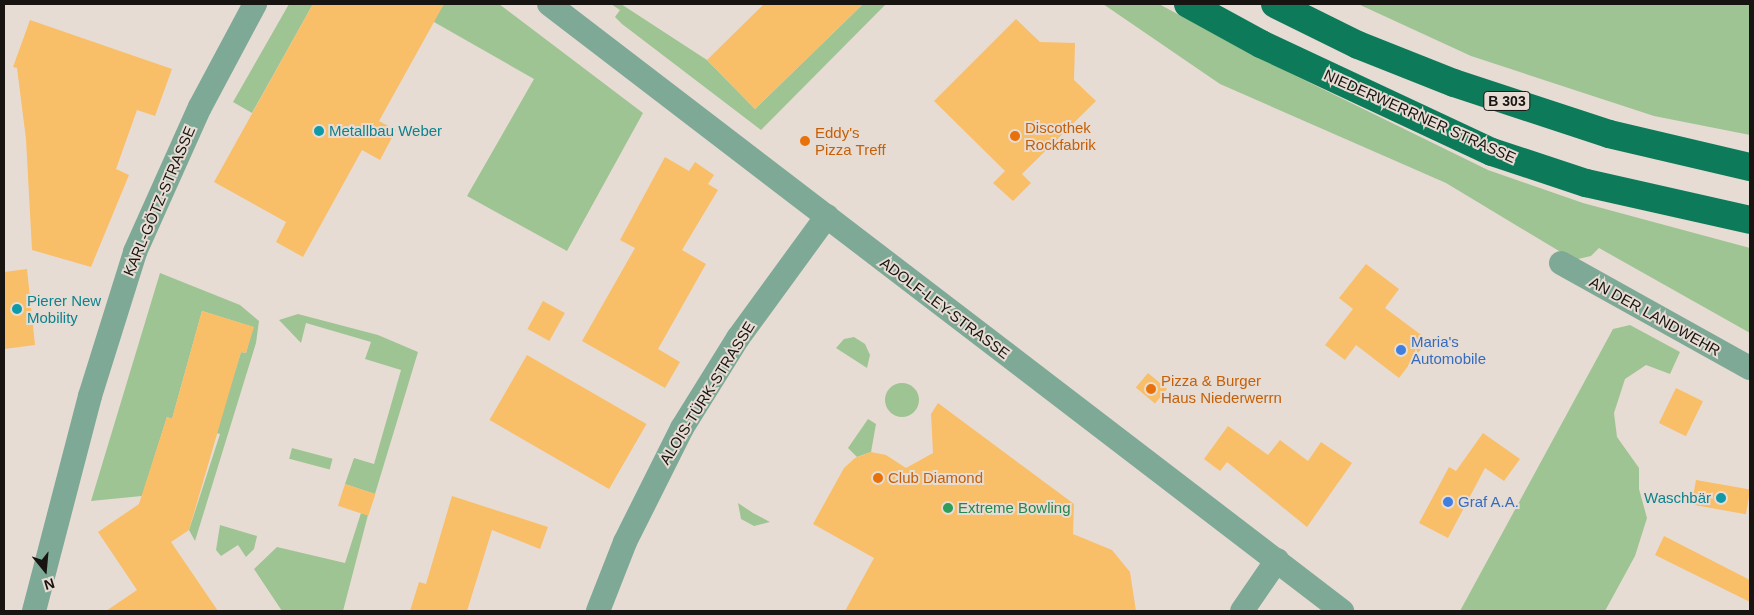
<!DOCTYPE html>
<html>
<head>
<meta charset="utf-8">
<style>
	body { margin:0 }
	#map { position:relative; width:1754px; height:615px; overflow:hidden; background:#e7dcd3; font-family:Arial,sans-serif }
	div>[style] { position:absolute }
	.green>* { inset:0; background:#9fc493; transform-origin:0 0 }
	.round { border-radius:50% }
	.building>* { inset:0; background:#f9be68; transform-origin:0 0 }
	.minor>* { height:24px; margin:-12px; padding:0 12px; transform-origin:12px; border-radius:12px; background:#7da996 }
	.primary>* { height:28px; margin:-14px; padding:0 14px; transform-origin:14px; border-radius:14px; background:#0d7b5a }
	.dots>* { width:14px; height:14px; translate:-50% -50%; box-sizing:border-box; border:2px solid #e7dcd3; border-radius:50% }
	span { translate:-50% -50%; white-space:nowrap; text-align:center; line-height:1.15; -webkit-text-stroke:4px #e7dcd3; paint-order:stroke }
	.shield-label span { padding:1px 4px; background:#e7dcd3; border:1px solid; border-radius:4px; -webkit-text-stroke-width:0 }
	.shield-label { font-size:14px; color:#181411; font-weight:700 }
	.street-label { font-size:15px; color:#181411 }
	.food-label { font-size:15px; color:#c56008 }
	.left { translate:0 -50%; text-align:left }
	.culture-label { font-size:15px; color:#0d838f }
	.right { translate:-100% -50%; text-align:right }
	.shop-label { font-size:15px; color:#366cbe }
	.leisure-label { font-size:15px; color:#27864d }
	.frame { position:absolute; inset:0; border:5px solid #181411; pointer-events:none }
	.north { position:absolute; left:20px; top:545px; width:50px; height:50px; -webkit-text-stroke:4px #e7dcd3; paint-order:stroke; rotate:163deg; font-size:14px; font-weight:700; line-height:20px; text-align:center; color:#181411 }
	.north::after { content:''; display:block; margin:auto; width:18px; height:22px; background:#181411; clip-path:polygon(50% 0,100% 100%,50% 72%,0 100%) }
</style>
</head>
<body>
<div id="map">
	<div class="green">
		<i style="clip-path:polygon(289px 4px,313px 4px,252px 113px,233px 102px)"></i>
		<i style="clip-path:polygon(440px 4px,499px 4px,643px 113px,567px 251px,467px 196px,534px 79px,434px 22px)"></i>
		<i style="clip-path:polygon(611px 4px,621px 4px,707px 60px,755px 109px,863px 4px,886px 4px,761px 130px,622px 24px,615px 17px,620px 10px)"></i>
		<i style="clip-path:polygon(1103px 4px,1159px 4px,1253px 55px,1488px 170px,1583px 203px,1750px 248px,1750px 333px,1599px 248px,1591px 256px,1574px 260px,1446px 183px,1220px 84px)"></i>
		<i style="clip-path:polygon(1358px 4px,1750px 4px,1750px 135px,1654px 116px,1471px 56px)"></i>
		<i style="clip-path:polygon(160px 273px,240px 305px,259px 321px,256px 343px,195px 541px,189px 530px,220px 434px,216px 433px,241px 352px,246px 353px,253px 327px,202px 311px,172px 419px,167px 417px,142px 496px,91px 501px)"></i>
		<i style="clip-path:polygon(298px 314px,378px 335px,418px 352px,375px 494px,345px 484px,354px 458px,374px 464px,401px 370px,365px 359px,371px 342px,306px 323px,301px 343px,279px 320px)"></i>
		<i style="clip-path:polygon(1630px 325px,1680px 352px,1670px 374px,1646px 365px,1625px 379px,1614px 413px,1617px 437px,1639px 468px,1639px 489px,1647px 518px,1635px 556px,1605px 611px,1460px 611px,1613px 329px)"></i>
		<i style="clip-path:polygon(854px 337px,865px 344px,870px 355px,867px 368px,836px 348px,844px 339px)"></i>
		<i class="round" style="left:885px;top:383px;width:34px;height:34px"></i>
		<i style="clip-path:polygon(868px 419px,876px 424px,871px 452px,857px 457px,848px 448px)"></i>
		<i style="left:292px;top:448px;width:42px;height:11px;rotate:15deg"></i>
		<i style="clip-path:polygon(738px 503px,753px 513px,770px 522px,754px 526px,741px 519px)"></i>
		<i style="clip-path:polygon(361px 513px,368px 515px,343px 611px,282px 611px,254px 569px,277px 547px,345px 563px)"></i>
		<i style="clip-path:polygon(220px 525px,257px 536px,254px 549px,246px 557px,238px 545px,221px 556px,216px 550px)"></i>
	</div>
	<div class="building">
		<i style="clip-path:polygon(313px 4px,444px 4px,379px 121px,396px 130px,380px 160px,362px 150px,303px 257px,276px 242px,286px 222px,214px 182px)"></i>
		<i style="clip-path:polygon(764px 4px,863px 4px,755px 109px,707px 60px)"></i>
		<i style="clip-path:polygon(1016px 19px,1040px 42px,1075px 43px,1074px 80px,1096px 101px,1022px 174px,1031px 183px,1013px 201px,993px 183px,1005px 171px,934px 101px)"></i>
		<i style="clip-path:polygon(30px 20px,172px 69px,155px 116px,137px 110px,116px 169px,129px 175px,91px 267px,32px 250px,26px 139px,17px 68px,13px 67px)"></i>
		<i style="clip-path:polygon(665px 157px,689px 171px,695px 162px,714px 175px,708px 184px,718px 190px,682px 250px,706px 264px,658px 349px,680px 362px,665px 388px,582px 341px,635px 248px,620px 240px)"></i>
		<i style="clip-path:polygon(1366px 264px,1399px 289px,1385px 308px,1428px 340px,1399px 378px,1356px 345px,1345px 360px,1325px 345px,1353px 309px,1339px 298px)"></i>
		<i style="clip-path:polygon(27px 269px,35px 345px,4px 349px,4px 272px)"></i>
		<i style="left:543px;top:301px;width:25px;height:32px;rotate:29deg"></i>
		<i style="clip-path:polygon(202px 311px,254px 327px,246px 353px,241px 352px,189px 530px,171px 542px,218px 611px,106px 611px,137px 590px,98px 532px,139px 504px,167px 417px,172px 419px)"></i>
		<i style="left:527px;top:355px;width:138px;height:75px;rotate:30deg"></i>
		<i style="left:1148px;top:373px;width:25px;height:19px;rotate:40deg"></i>
		<i style="left:1676px;top:388px;width:30px;height:39px;rotate:26deg"></i>
		<i style="clip-path:polygon(938px 403px,1074px 504px,1073px 534px,1112px 550px,1130px 572px,1136px 611px,845px 611px,874px 558px,813px 524px,844px 468px,855px 458px,871px 452px,886px 455px,906px 468px,933px 453px,931px 414px)"></i>
		<i style="clip-path:polygon(1228px 426px,1268px 455px,1280px 440px,1308px 461px,1321px 442px,1352px 463px,1307px 527px,1227px 462px,1220px 471px,1204px 459px)"></i>
		<i style="clip-path:polygon(1483px 433px,1520px 459px,1504px 481px,1485px 468px,1448px 538px,1419px 523px,1449px 467px,1456px 471px)"></i>
		<i style="left:1696px;top:480px;width:55px;height:25px;rotate:10deg"></i>
		<i style="left:345px;top:484px;width:32px;height:23px;rotate:18deg"></i>
		<i style="clip-path:polygon(452px 496px,548px 527px,540px 549px,492px 530px,467px 611px,410px 611px,419px 582px,426px 584px)"></i>
		<i style="clip-path:polygon(1664px 536px,1750px 580px,1750px 602px,1655px 555px)"></i>
	</div>
	<div class="minor">
		<i style="left:549px;top:4px;width:999px;rotate:37.43deg"></i>
		<i style="left:1561px;top:263px;width:216px;rotate:29.1deg"></i>
		<i style="left:34px;top:611px;width:222px;rotate:-75.4deg"></i>
		<i style="left:90px;top:396px;width:151px;rotate:-72.6deg"></i>
		<i style="left:135px;top:252px;width:159px;rotate:-65.9deg"></i>
		<i style="left:200px;top:107px;width:117px;rotate:-61.9deg"></i>
		<i style="left:598px;top:611px;width:74px;rotate:-68.6deg"></i>
		<i style="left:625px;top:542px;width:127px;rotate:-63.4deg"></i>
		<i style="left:682px;top:428px;width:106px;rotate:-58.1deg"></i>
		<i style="left:738px;top:338px;width:151px;rotate:-53.9deg"></i>
		<i style="left:1242px;top:611px;width:62px;rotate:-55.5deg"></i>
	</div>
	<div class="primary">
		<i style="left:1188px;top:4px;width:83px;rotate:28.7deg"></i>
		<i style="left:1261px;top:44px;width:255px;rotate:25.1deg"></i>
		<i style="left:1492px;top:152px;width:99px;rotate:18.3deg"></i>
		<i style="left:1586px;top:183px;width:168px;rotate:12.7deg"></i>
		<i style="left:1275px;top:4px;width:93px;rotate:26.3deg"></i>
		<i style="left:1358px;top:45px;width:103px;rotate:21.6deg"></i>
		<i style="left:1454px;top:83px;width:163px;rotate:18.2deg"></i>
		<i style="left:1609px;top:134px;width:145px;rotate:13.2deg"></i>
	</div>
	<div class="dots">
		<i style="left:319px;top:131px;background:#0f9aa8"></i>
		<i style="left:1015px;top:136px;background:#e8710a"></i>
		<i style="left:805px;top:141px;background:#e8710a"></i>
		<i style="left:17px;top:309px;background:#0f9aa8"></i>
		<i style="left:1401px;top:350px;background:#3f7fe0"></i>
		<i style="left:1151px;top:389px;background:#e8710a"></i>
		<i style="left:878px;top:478px;background:#e8710a"></i>
		<i style="left:1721px;top:498px;background:#0f9aa8"></i>
		<i style="left:1448px;top:502px;background:#3f7fe0"></i>
		<i style="left:948px;top:508px;background:#2e9e5b"></i>
	</div>
	<div class="shield-label">
		<span style="left:1507px;top:101px">B 303</span>
	</div>
	<div class="street-label">
		<span style="left:1420px;top:116px;rotate:24deg">NIEDERWERRNER STRASSE</span>
		<span style="left:159px;top:201px;rotate:-67deg">KARL-GÖTZ-STRASSE</span>
		<span style="left:945px;top:308px;rotate:37deg">ADOLF-LEY-STRASSE</span>
		<span style="left:1655px;top:316px;rotate:29deg">AN DER LANDWEHR</span>
		<span style="left:707px;top:393px;rotate:-58deg">ALOIS-TÜRK-STRASSE</span>
	</div>
	<div class="food-label">
		<span class="left" style="left:1025px;top:136px">Discothek<br>Rockfabrik</span>
		<span class="left" style="left:815px;top:141px">Eddy's<br>Pizza Treff</span>
		<span class="left" style="left:1161px;top:389px">Pizza &amp; Burger<br>Haus Niederwerrn</span>
		<span class="left" style="left:888px;top:478px">Club Diamond</span>
	</div>
	<div class="culture-label">
		<span class="left" style="left:329px;top:131px">Metallbau Weber</span>
		<span class="left" style="left:27px;top:309px">Pierer New<br>Mobility</span>
		<span class="right" style="left:1711px;top:498px">Waschbär</span>
	</div>
	<div class="shop-label">
		<span class="left" style="left:1411px;top:350px">Maria's<br>Automobile</span>
		<span class="left" style="left:1458px;top:502px">Graf A.A.</span>
	</div>
	<div class="leisure-label">
		<span class="left" style="left:958px;top:508px">Extreme Bowling</span>
	</div>
	<div class="frame"></div>
	<div class="north">N</div>
</div>
</body>
</html>
